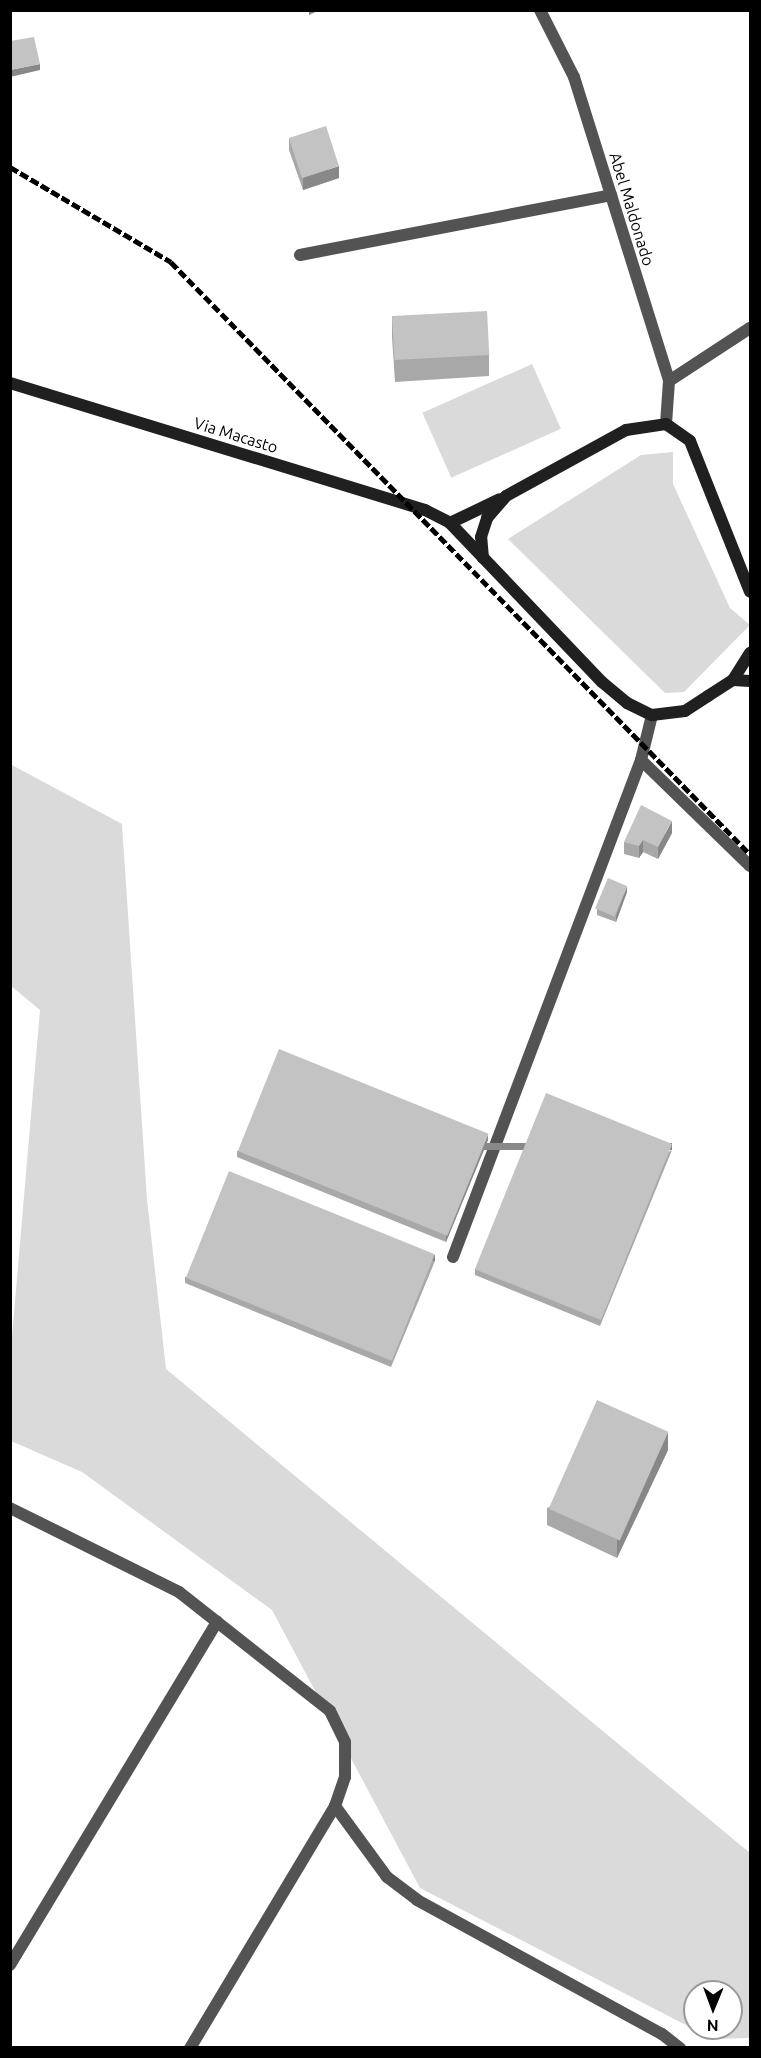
<!DOCTYPE html>
<html>
<head>
<meta charset="utf-8">
<style>
	body { margin:0 }
	#map { position:relative; width:761px; height:2058px; overflow:hidden; background:#fff; font-family:Ubuntu,sans-serif }
	div>[style] { position:absolute }
	.green>* { inset:0; background:#dadada; transform-origin:0 0 }
	.lane>* { height:12px; margin:-6px; padding:0 6px; transform-origin:6px; border-radius:6px; background:#535353 }
	.street>* { height:12px; margin:-6px; padding:0 6px; transform-origin:6px; border-radius:6px; background:#535353 }
	.secondary>* { height:12px; margin:-6px; padding:0 6px; transform-origin:6px; border-radius:6px; background:#202020 }
	.rail>* { height:4.5px; margin-top:-2.25px; transform-origin:0; background:repeating-linear-gradient(90deg,#000 0 9px,transparent 0 12px) }
	.wall>* { inset:0; background:#a8a8a8 }
	.shaded-wall>* { inset:0; background:#888; transform-origin:0 0 }
	.building>* { inset:0; background:#c3c3c3; transform-origin:0 0 }
	span { translate:-50% -50%; white-space:nowrap; text-align:center; line-height:1.15; -webkit-text-stroke:4.5px #fff; paint-order:stroke }
	.street-label { font-size:16px; color:#000 }
	.frame { position:absolute; inset:0; border:12px solid #000; pointer-events:none }
	.north { position:absolute; left:683px; top:1980px; width:60px; height:60px; box-sizing:border-box; background:#fff; border:2px solid #999; border-radius:50%; rotate:181deg; font-size:16px; font-weight:700; line-height:24px; text-align:center; color:#000 }
	.north::after { content:''; display:block; margin:auto; width:21px; height:27px; background:#000; clip-path:polygon(50% 0,100% 100%,50% 72%,0 100%) }
</style>
</head>
<body>
<div id="map">
	<div class="green">
		<i style="left:532px;top:364px;width:71px;height:120px;rotate:66deg"></i>
		<i style="clip-path:polygon(673px 452px,673px 484px,730px 608px,750px 625px,684px 692px,665px 693px,508px 539px,641px 455px)"></i>
		<i style="clip-path:polygon(evenodd,10px 764px,122px 824px,147px 1199px,166px 1369px,750px 1853px,750px 2038px,713px 2039px,420px 1888px,272px 1610px,82px 1472px,11px 1441px,11px 1348px,40px 1010px,11px 986px,10px 764px,695px 1992px,731px 1992px,731px 2028px,695px 2028px,695px 1992px)"></i>
	</div>
	<div class="lane">
		<i style="left:453px;top:1257px;width:531px;rotate:-69.28deg"></i>
	</div>
	<div class="street">
		<i style="left:540px;top:10px;width:75px;rotate:63.1deg"></i>
		<i style="left:574px;top:77px;width:318px;rotate:72.6deg"></i>
		<i style="left:669px;top:381px;width:43px;rotate:94deg"></i>
		<i style="left:300px;top:255px;width:317px;rotate:-10.9deg"></i>
		<i style="left:669px;top:381px;width:97px;rotate:-33.2deg"></i>
		<i style="left:652px;top:715px;width:46px;rotate:103.7deg"></i>
		<i style="left:641px;top:760px;width:152px;rotate:44.2deg"></i>
		<i style="left:10px;top:1508px;width:189px;rotate:26.4deg"></i>
		<i style="left:179px;top:1592px;width:192px;rotate:38.2deg"></i>
		<i style="left:330px;top:1711px;width:34px;rotate:64deg"></i>
		<i style="left:345px;top:1742px;width:35px;rotate:90deg"></i>
		<i style="left:345px;top:1777px;width:31px;rotate:109deg"></i>
		<i style="left:335px;top:1806px;width:282px;rotate:120.9deg"></i>
		<i style="left:335px;top:1806px;width:88px;rotate:53.8deg"></i>
		<i style="left:387px;top:1877px;width:38px;rotate:37deg"></i>
		<i style="left:417px;top:1900px;width:279px;rotate:28.7deg"></i>
		<i style="left:662px;top:2034px;width:23px;rotate:38deg"></i>
		<i style="left:10px;top:1965px;width:401px;rotate:-58.9deg"></i>
	</div>
	<div class="secondary">
		<i style="left:10px;top:383px;width:434px;rotate:17deg"></i>
		<i style="left:425px;top:510px;width:28px;rotate:27deg"></i>
		<i style="left:450px;top:523px;width:220px;rotate:46.3deg"></i>
		<i style="left:602px;top:682px;width:33px;rotate:40deg"></i>
		<i style="left:627px;top:703px;width:28px;rotate:26deg"></i>
		<i style="left:652px;top:715px;width:33px;rotate:-7deg"></i>
		<i style="left:685px;top:711px;width:27px;rotate:-33deg"></i>
		<i style="left:708px;top:696px;width:30px;rotate:-33deg"></i>
		<i style="left:733px;top:680px;width:32px;rotate:-58deg"></i>
		<i style="left:450px;top:523px;width:55px;rotate:-25.6deg"></i>
		<i style="left:483px;top:558px;width:21px;rotate:-95deg"></i>
		<i style="left:481px;top:537px;width:20px;rotate:-72deg"></i>
		<i style="left:487px;top:518px;width:29px;rotate:-49deg"></i>
		<i style="left:506px;top:496px;width:137px;rotate:-28.8deg"></i>
		<i style="left:626px;top:430px;width:40px;rotate:-8.5deg"></i>
		<i style="left:666px;top:424px;width:29px;rotate:35deg"></i>
		<i style="left:690px;top:441px;width:162px;rotate:68.3deg"></i>
		<i style="left:733px;top:680px;width:17px;rotate:3deg"></i>
	</div>
	<div class="rail">
		<i style="left:10px;top:167px;width:187px;rotate:30.5deg"></i>
		<i style="left:171px;top:262px;width:828px;rotate:45.64deg"></i>
	</div>
	<div class="wall">
		<i style="clip-path:polygon(289px 138px,339px 178px,303px 190px,289px 150px)"></i>
		<i style="clip-path:polygon(392px 316px,489px 355px,489px 376px,395px 382px,392px 337px)"></i>
		<i style="clip-path:polygon(672px 833px,658px 859px,643px 852px,639px 858px,624px 854px,624px 842px)"></i>
		<i style="clip-path:polygon(627px 892px,616px 922px,597px 915px,597px 909px)"></i>
		<i style="clip-path:polygon(488px 1140px,446px 1242px,237px 1157px,237px 1151px)"></i>
		<i style="clip-path:polygon(672px 1150px,600px 1326px,475px 1275px,475px 1269px)"></i>
		<i style="clip-path:polygon(435px 1261px,391px 1367px,185px 1283px,185px 1277px)"></i>
		<i style="clip-path:polygon(668px 1450px,617px 1558px,547px 1525px,547px 1508px)"></i>
	</div>
	<div class="shaded-wall">
		<i style="clip-path:polygon(309px 10px,320px 10px,309px 15px)"></i>
		<i style="clip-path:polygon(40px 64px,40px 70px,10px 77px,10px 70px)"></i>
		<i style="clip-path:polygon(339px 166px,339px 178px,303px 190px,303px 178px)"></i>
		<i style="clip-path:polygon(672px 821px,672px 833px,658px 859px,658px 847px)"></i>
		<i style="clip-path:polygon(643px 840px,643px 852px,639px 858px,639px 846px)"></i>
		<i style="clip-path:polygon(627px 886px,627px 892px,616px 922px,616px 916px)"></i>
		<i style="clip-path:polygon(488px 1134px,488px 1140px,446px 1242px,446px 1235px)"></i>
		<i style="left:672px;top:1143px;width:7px;height:190px;rotate:90deg"></i>
		<i style="left:435px;top:1255px;width:6px;height:115px;rotate:90deg"></i>
		<i style="clip-path:polygon(668px 1432px,668px 1450px,617px 1558px,617px 1541px)"></i>
	</div>
	<div class="building">
		<i style="clip-path:polygon(34px 37px,40px 64px,10px 70px,10px 41px)"></i>
		<i style="left:326px;top:126px;width:42px;height:39px;rotate:72deg"></i>
		<i style="left:487px;top:311px;width:44px;height:95px;rotate:87deg"></i>
		<i style="clip-path:polygon(641px 805px,672px 821px,658px 847px,643px 840px,639px 846px,624px 842px)"></i>
		<i style="left:608px;top:878px;width:21px;height:33px;rotate:23deg"></i>
		<i style="left:279px;top:1049px;width:226px;height:110px;rotate:22deg"></i>
		<i style="left:546px;top:1093px;width:136px;height:190px;rotate:22deg"></i>
		<i style="left:229px;top:1171px;width:222px;height:115px;rotate:22deg"></i>
		<i style="left:597px;top:1400px;width:78px;height:119px;rotate:24deg"></i>
	</div>
	<div class="street-label">
		<span style="left:632px;top:209px;rotate:73deg">Abel Maldonado</span>
		<span style="left:236px;top:435px;rotate:17deg">Via Macasto</span>
	</div>
	<div class="frame"></div>
	<div class="north">N</div>
</div>
</body>
</html>
